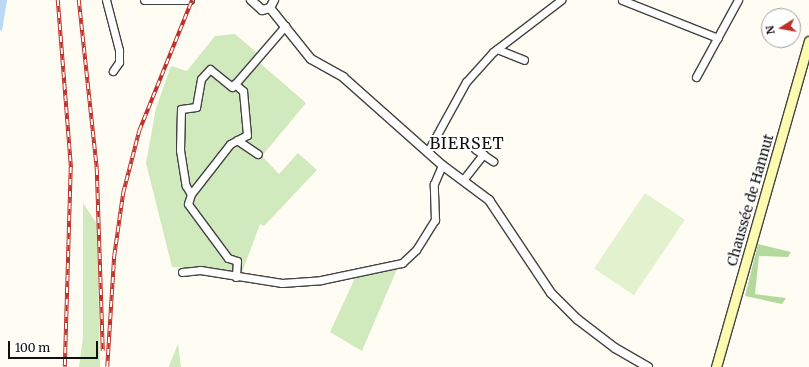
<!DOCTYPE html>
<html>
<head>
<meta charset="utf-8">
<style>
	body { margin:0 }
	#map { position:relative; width:809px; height:367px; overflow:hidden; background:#fffdf3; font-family:Merriweather,serif }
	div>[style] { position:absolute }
	.green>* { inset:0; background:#d0e9bd }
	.forest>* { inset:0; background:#b3da9c }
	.pitch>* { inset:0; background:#e2f1ce; transform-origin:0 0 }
	.water>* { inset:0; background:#b9d9f5 }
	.roads { filter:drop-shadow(1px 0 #434343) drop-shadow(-1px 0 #434343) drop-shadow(0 1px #434343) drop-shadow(0 -1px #434343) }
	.minor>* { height:7px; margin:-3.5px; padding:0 3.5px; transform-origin:3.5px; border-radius:3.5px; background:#fff }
	.tertiary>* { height:8px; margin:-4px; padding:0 4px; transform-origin:4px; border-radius:4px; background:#fff }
	.secondary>* { height:9px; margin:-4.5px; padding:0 4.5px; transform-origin:4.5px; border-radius:4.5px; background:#fdfbb0 }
	.rail>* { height:3.5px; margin-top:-1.75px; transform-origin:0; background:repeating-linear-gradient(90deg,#fff 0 6px,#bf302a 0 12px); box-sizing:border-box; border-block:1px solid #bf302a }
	span { translate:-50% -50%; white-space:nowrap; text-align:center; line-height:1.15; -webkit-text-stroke:4px #fff; paint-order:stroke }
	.street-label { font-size:14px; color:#101010 }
	.quarter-label { font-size:16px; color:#101010; letter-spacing:1px }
	.north { position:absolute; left:761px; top:8px; width:40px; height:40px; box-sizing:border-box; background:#fff; border:1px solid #9f9f9f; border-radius:50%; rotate:259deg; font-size:11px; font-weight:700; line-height:16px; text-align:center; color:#101010 }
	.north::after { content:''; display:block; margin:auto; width:14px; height:18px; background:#bf302a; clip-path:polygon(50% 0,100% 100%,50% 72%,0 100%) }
	.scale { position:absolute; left:8px; top:341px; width:90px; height:18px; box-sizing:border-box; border:2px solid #101010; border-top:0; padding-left:5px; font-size:12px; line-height:14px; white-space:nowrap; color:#101010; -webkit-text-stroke:3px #fff; paint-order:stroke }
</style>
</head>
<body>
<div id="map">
	<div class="green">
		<i style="clip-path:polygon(235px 34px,263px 58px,260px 63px,306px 103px,262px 156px,279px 174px,298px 153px,317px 170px,264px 226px,260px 224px,241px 275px,206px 268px,172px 267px,146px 163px,156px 108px,171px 66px,187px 71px,215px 36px)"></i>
		<i style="clip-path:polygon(83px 203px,97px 224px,100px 367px,79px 367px,83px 337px)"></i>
		<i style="clip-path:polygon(397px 269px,362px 351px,330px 332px,355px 278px)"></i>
		<i style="clip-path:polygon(178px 344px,181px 367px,169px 367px,169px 366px)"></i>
	</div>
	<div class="forest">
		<i style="clip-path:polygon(758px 244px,791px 252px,788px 257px,759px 256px,755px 294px,786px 298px,782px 304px,745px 296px)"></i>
	</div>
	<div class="pitch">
		<i style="left:645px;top:193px;width:48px;height:91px;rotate:34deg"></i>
	</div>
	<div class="water">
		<i style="clip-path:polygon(0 0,7px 0,2px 31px,0 30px)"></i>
	</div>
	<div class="roads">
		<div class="minor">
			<i style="left:106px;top:0;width:52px;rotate:75.4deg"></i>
			<i style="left:119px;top:50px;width:12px;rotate:90deg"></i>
			<i style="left:119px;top:62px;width:11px;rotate:124deg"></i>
			<i style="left:622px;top:0;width:103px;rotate:21.6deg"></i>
			<i style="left:497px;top:49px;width:29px;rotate:22deg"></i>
			<i style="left:696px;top:77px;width:88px;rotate:-61.4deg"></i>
			<i style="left:235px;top:84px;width:77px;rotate:-49.2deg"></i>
			<i style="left:237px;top:140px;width:25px;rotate:34deg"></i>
			<i style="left:475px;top:149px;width:22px;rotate:34deg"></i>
			<i style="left:428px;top:151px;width:79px;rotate:-61.2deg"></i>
			<i style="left:466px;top:82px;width:40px;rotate:-48deg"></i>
			<i style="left:493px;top:52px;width:86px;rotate:-37.4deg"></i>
			<i style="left:463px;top:180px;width:33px;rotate:-52deg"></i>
			<i style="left:191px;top:194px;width:63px;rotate:-52deg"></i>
			<i style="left:230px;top:144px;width:19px;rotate:-28deg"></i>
			<i style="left:247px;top:135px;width:44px;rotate:-95.2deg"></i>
			<i style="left:243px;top:91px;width:11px;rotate:-139deg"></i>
			<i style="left:235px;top:84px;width:4px;rotate:135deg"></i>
			<i style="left:232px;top:87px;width:28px;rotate:-141deg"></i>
			<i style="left:210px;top:69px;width:13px;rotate:132deg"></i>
			<i style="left:201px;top:79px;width:28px;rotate:100deg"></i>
			<i style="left:196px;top:107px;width:15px;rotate:172deg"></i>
			<i style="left:181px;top:109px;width:41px;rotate:91.4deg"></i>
			<i style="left:180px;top:150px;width:36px;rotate:81deg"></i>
			<i style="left:186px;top:186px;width:9px;rotate:58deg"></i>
			<i style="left:191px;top:194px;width:10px;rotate:107deg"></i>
			<i style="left:188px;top:204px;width:67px;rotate:53.5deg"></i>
			<i style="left:228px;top:258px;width:9px;rotate:18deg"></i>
			<i style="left:237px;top:261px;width:16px;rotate:94deg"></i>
			<i style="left:182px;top:272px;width:18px;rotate:-6deg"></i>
			<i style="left:200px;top:270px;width:83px;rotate:9deg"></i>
			<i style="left:282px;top:283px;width:39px;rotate:-4deg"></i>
			<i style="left:321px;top:280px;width:83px;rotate:-11.9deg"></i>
			<i style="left:402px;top:263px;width:19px;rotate:-43deg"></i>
			<i style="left:416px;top:250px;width:36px;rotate:-58deg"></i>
			<i style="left:435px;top:220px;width:36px;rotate:-92deg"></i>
			<i style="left:434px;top:184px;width:21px;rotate:-67deg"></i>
		</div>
		<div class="tertiary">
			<i style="left:145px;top:0;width:45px"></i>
			<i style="left:251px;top:0;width:15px;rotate:42deg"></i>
			<i style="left:262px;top:10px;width:8px;rotate:-14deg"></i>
			<i style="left:270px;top:8px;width:9px;rotate:-63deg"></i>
			<i style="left:270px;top:8px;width:65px;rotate:51.2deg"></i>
			<i style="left:311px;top:59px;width:37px;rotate:29deg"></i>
			<i style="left:343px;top:77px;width:132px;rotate:41.6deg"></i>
			<i style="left:442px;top:165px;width:59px;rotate:36.7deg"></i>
			<i style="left:489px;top:200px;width:112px;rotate:56.3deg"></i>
			<i style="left:551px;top:293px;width:37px;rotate:45deg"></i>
			<i style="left:577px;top:319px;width:48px;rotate:37.3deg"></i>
			<i style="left:615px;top:348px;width:38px;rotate:30deg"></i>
		</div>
		<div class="secondary">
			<i style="left:716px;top:367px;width:339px;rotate:-74.1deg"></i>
		</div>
	</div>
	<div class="rail">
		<i style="left:58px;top:0;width:168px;rotate:85.5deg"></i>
		<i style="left:71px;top:167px;width:200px;rotate:91.7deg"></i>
		<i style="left:79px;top:0;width:170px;rotate:83.9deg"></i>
		<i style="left:97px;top:169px;width:182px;rotate:88.1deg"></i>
		<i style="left:107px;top:367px;width:111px;rotate:-86.4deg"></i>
		<i style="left:114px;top:256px;width:64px;rotate:-81.9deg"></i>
		<i style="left:123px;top:193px;width:64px;rotate:-75.5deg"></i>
		<i style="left:139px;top:131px;width:141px;rotate:-68deg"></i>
	</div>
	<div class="street-label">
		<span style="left:750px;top:200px;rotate:-74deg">Chaussée de Hannut</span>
	</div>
	<div class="quarter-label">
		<span style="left:467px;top:143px">BIERSET</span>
	</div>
	<div class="north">N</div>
	<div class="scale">100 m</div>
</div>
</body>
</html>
